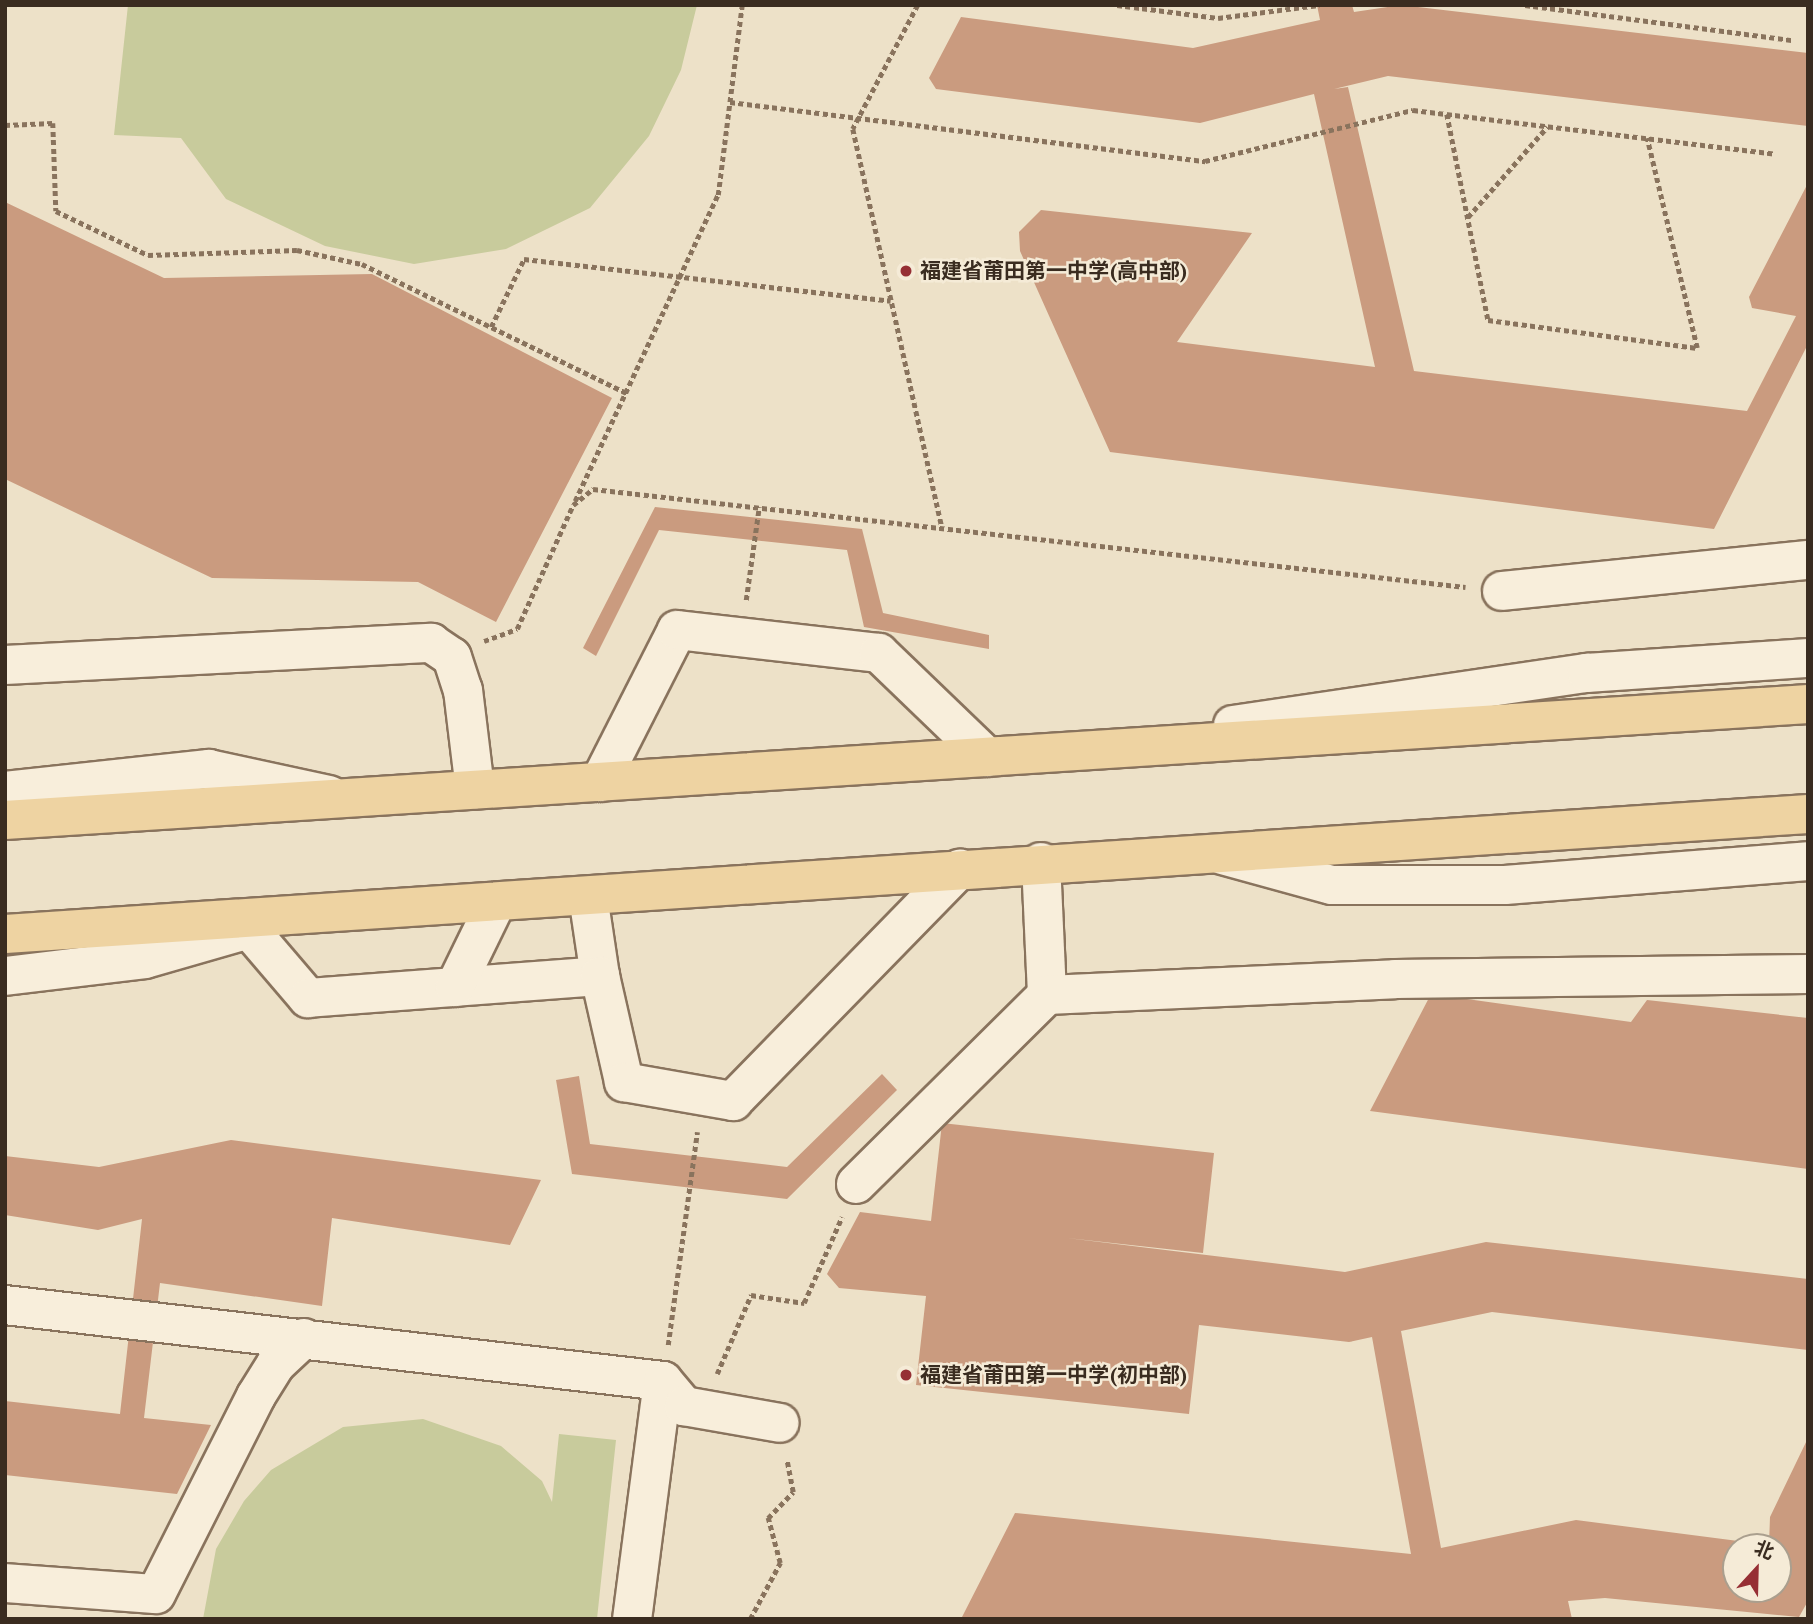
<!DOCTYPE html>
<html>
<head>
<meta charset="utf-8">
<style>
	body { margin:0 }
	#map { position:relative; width:1813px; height:1624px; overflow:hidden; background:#ede1c8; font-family:"Crimson Pro","Noto Sans SC",serif }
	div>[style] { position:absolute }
	.green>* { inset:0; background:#c8cb9c }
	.building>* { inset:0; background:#ca9b7f }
	.path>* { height:4.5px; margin-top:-2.25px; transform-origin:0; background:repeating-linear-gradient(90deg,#89735d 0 5px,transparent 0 8.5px) }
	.roads { filter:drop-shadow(2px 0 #89735d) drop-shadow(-2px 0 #89735d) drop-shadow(0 2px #89735d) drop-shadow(0 -2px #89735d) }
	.minor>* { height:38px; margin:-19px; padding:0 19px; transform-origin:19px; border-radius:19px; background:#f8eedb }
	.major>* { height:38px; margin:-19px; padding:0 19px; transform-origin:19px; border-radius:19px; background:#eed3a2 }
	.dots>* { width:19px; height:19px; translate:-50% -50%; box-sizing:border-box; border:4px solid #f5ebd7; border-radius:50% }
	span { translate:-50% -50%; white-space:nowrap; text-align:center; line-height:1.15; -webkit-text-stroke:5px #f5ebd7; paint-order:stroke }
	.poi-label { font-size:21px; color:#3a2c20; font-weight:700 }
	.left { translate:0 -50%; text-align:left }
	.frame { position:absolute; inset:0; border:7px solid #3a2c20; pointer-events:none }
	.north { position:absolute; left:1722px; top:1533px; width:70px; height:70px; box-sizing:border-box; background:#f5ebd7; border:2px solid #aa9f8e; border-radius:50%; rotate:22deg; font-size:19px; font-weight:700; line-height:28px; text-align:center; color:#3a2c20 }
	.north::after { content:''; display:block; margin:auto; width:24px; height:32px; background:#962f34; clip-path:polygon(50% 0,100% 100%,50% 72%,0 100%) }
</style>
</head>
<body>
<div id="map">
	<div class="green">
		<i style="clip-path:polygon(128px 5px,697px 5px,681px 70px,649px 136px,590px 208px,506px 249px,414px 264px,325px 246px,226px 199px,181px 138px,114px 135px)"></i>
		<i style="clip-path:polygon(423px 1419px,501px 1446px,542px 1481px,552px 1502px,559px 1434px,616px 1440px,597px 1619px,203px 1619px,216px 1549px,244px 1501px,271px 1470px,343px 1427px)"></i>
	</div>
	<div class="building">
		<i style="clip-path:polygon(1317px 5px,1352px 5px,1354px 12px,1401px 5px,1808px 53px,1808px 126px,1388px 76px,1334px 89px,1348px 87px,1414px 371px,1747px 411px,1796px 316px,1752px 308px,1749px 297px,1808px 183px,1808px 344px,1714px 529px,1110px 452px,1020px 251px,1019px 232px,1041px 210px,1252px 233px,1177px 342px,1375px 367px,1314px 94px,1200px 123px,936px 89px,929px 78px,961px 17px,1193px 48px,1320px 20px)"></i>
		<i style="clip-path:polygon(5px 202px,164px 278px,372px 274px,612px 398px,496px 622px,418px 582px,212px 578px,5px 479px)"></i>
		<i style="clip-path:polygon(655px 507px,862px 529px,883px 613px,989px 635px,989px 649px,864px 627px,847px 550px,659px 530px,596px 656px,583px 648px)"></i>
		<i style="clip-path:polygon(1431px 994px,1631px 1022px,1647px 1000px,1808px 1018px,1808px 1169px,1370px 1111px)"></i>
		<i style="clip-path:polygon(882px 1074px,897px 1090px,787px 1199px,572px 1174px,556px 1080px,579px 1076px,590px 1144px,787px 1167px)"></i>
		<i style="clip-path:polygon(evenodd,942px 1123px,1214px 1153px,1203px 1253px,1067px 1238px,1345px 1272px,1486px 1242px,1808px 1279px,1808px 1350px,1492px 1312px,1401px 1331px,1441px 1548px,1576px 1520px,1769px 1545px,1770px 1517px,1808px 1438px,1808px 1601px,1799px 1617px,1605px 1598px,1568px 1601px,1572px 1619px,961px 1619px,1015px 1513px,1411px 1554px,1372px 1337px,1349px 1342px,1199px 1325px,1189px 1414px,916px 1385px,926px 1296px,839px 1288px,827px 1274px,860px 1212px,931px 1221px,942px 1123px,1736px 1547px,1778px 1547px,1778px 1589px,1736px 1589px,1736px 1547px)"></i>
		<i style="clip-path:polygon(231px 1140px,541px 1180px,510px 1245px,332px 1218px,322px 1306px,160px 1283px,144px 1418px,211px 1425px,177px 1494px,5px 1475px,5px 1401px,120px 1414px,142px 1219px,98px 1230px,5px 1215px,5px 1156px,99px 1167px)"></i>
	</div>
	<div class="path">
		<i style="left:918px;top:5px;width:140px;rotate:117.7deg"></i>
		<i style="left:853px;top:129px;width:409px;rotate:77.4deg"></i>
		<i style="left:1117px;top:5px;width:102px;rotate:7.3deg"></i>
		<i style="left:1218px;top:18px;width:102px;rotate:-7.3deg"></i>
		<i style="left:1525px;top:5px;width:269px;rotate:7.5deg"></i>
		<i style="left:730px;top:102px;width:479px;rotate:7.1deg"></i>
		<i style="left:1205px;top:161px;width:214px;rotate:-13.8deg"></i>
		<i style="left:1413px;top:110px;width:365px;rotate:6.9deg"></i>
		<i style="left:1447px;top:114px;width:210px;rotate:78.7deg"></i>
		<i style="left:1488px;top:320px;width:211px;rotate:7.6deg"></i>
		<i style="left:1697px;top:348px;width:216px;rotate:-103.4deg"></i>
		<i style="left:5px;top:125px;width:48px;rotate:-2.4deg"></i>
		<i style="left:53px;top:123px;width:88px;rotate:88deg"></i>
		<i style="left:56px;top:211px;width:102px;rotate:25.6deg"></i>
		<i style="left:148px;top:255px;width:149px;rotate:-1.9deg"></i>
		<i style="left:297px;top:250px;width:66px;rotate:12.2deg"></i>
		<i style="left:362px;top:264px;width:295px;rotate:26deg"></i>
		<i style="left:1468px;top:217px;width:120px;rotate:-48.7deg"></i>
		<i style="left:491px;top:327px;width:76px;rotate:-64.1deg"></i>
		<i style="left:524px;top:259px;width:369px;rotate:6.5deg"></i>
		<i style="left:575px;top:501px;width:338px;rotate:-65deg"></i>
		<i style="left:718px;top:195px;width:192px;rotate:-82.8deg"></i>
		<i style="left:746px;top:600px;width:94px;rotate:-82deg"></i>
		<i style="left:484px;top:641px;width:35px;rotate:-20deg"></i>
		<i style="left:517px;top:629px;width:136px;rotate:-65.7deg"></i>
		<i style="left:573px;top:505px;width:26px;rotate:-39deg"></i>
		<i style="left:593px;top:489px;width:878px;rotate:6.41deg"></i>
		<i style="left:668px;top:1345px;width:215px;rotate:-82.2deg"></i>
		<i style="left:717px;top:1374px;width:86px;rotate:-66.7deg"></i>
		<i style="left:751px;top:1295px;width:54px;rotate:8.6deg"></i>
		<i style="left:804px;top:1303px;width:94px;rotate:-66.2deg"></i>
		<i style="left:750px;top:1619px;width:64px;rotate:-61.8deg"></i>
		<i style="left:780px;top:1563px;width:47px;rotate:-104.9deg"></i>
		<i style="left:768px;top:1518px;width:36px;rotate:-46deg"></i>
		<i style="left:793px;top:1492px;width:31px;rotate:-101deg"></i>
	</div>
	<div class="roads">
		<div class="minor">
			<i style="left:1502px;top:591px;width:308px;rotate:-5.8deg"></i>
			<i style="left:5px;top:665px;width:427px;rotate:-3deg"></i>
			<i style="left:431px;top:643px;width:25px;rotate:34deg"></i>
			<i style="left:452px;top:657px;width:35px;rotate:72deg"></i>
			<i style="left:463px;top:690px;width:100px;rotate:83.1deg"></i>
			<i style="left:1233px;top:725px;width:358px;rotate:-8.4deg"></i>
			<i style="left:1587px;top:673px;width:222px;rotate:-3.9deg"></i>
			<i style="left:600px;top:782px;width:170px;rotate:-63.1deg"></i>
			<i style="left:677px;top:630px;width:203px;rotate:6.5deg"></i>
			<i style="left:879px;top:653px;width:150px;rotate:43.9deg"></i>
			<i style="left:5px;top:791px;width:205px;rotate:-6.2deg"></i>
			<i style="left:209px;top:769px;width:123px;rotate:12.2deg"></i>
			<i style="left:1222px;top:855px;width:114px;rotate:15.3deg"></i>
			<i style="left:1332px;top:885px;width:173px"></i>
			<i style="left:1505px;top:885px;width:304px;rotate:-4.5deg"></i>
			<i style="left:1041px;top:862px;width:133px;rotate:87.4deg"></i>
			<i style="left:588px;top:896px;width:81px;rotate:81.5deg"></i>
			<i style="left:249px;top:929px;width:91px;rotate:49.5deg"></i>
			<i style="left:308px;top:998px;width:293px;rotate:-4.3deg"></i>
			<i style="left:600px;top:976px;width:109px;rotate:77.2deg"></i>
			<i style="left:624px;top:1082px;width:111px;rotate:9.9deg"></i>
			<i style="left:733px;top:1101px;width:325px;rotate:-45.7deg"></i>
			<i style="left:5px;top:976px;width:141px;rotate:-6.9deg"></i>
			<i style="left:145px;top:959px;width:123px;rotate:-16.1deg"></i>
			<i style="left:455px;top:987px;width:93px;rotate:-64deg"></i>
			<i style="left:856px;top:1184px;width:269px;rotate:-44.7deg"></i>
			<i style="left:1047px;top:995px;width:348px;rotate:-2.6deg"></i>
			<i style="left:1395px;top:979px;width:413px;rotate:-0.7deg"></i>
			<i style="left:5px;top:1305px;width:662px;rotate:6.59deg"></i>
			<i style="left:663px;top:1381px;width:240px;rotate:97.4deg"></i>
			<i style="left:663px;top:1381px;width:33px;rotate:50deg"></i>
			<i style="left:684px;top:1406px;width:97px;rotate:10deg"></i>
			<i style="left:5px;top:1583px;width:151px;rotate:4.2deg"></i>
			<i style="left:156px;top:1594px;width:222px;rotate:-63.2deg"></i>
			<i style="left:256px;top:1396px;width:38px;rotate:-58deg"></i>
			<i style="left:276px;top:1364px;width:38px;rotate:-43deg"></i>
		</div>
		<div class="major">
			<i style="left:5px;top:820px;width:1807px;rotate:-3.68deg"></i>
			<i style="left:5px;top:934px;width:1807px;rotate:-3.81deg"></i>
		</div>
	</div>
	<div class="dots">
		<i style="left:906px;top:271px;background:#962f34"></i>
		<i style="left:906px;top:1375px;background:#962f34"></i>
	</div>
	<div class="poi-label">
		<span class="left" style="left:920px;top:271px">福建省莆田第一中学(高中部)</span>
		<span class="left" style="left:920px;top:1375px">福建省莆田第一中学(初中部)</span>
	</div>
	<div class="frame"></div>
	<div class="north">北</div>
</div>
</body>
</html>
